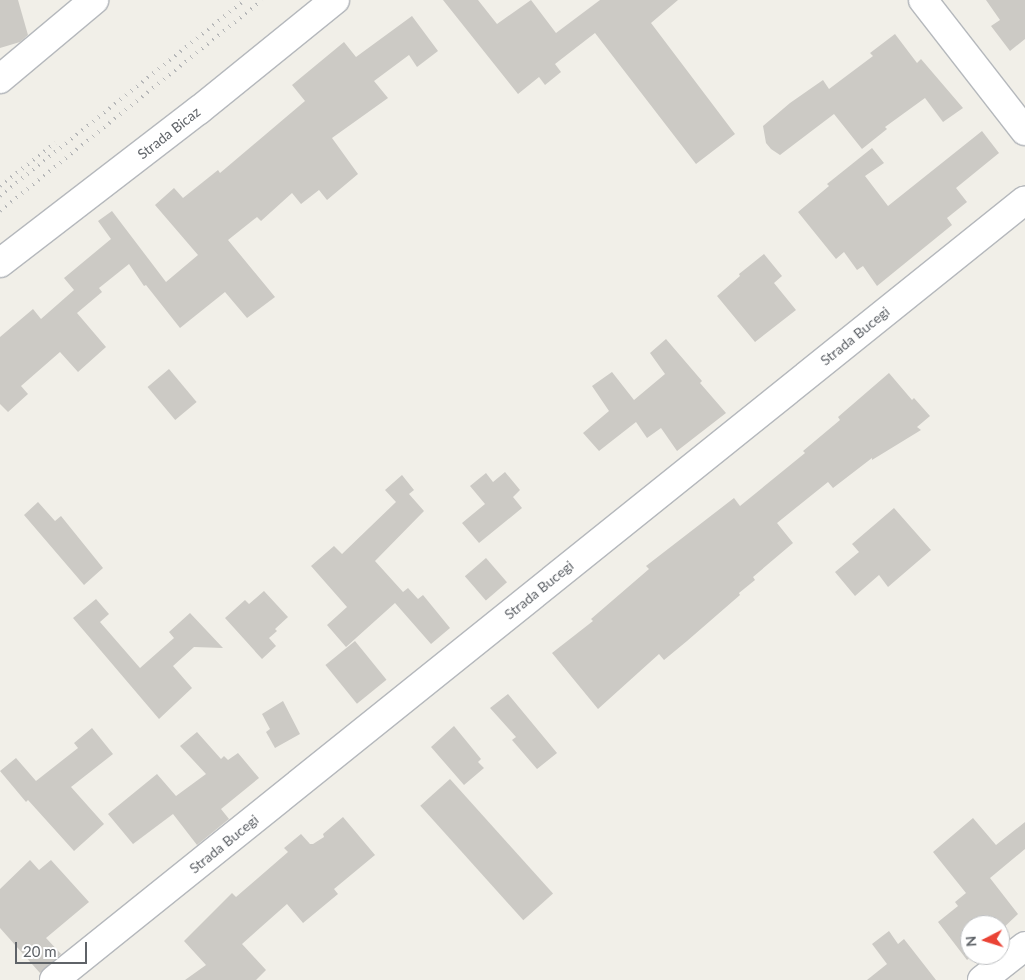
<!DOCTYPE html>
<html>
<head>
<meta charset="utf-8">
<style>
	body { margin:0 }
	#map { position:relative; width:1025px; height:980px; overflow:hidden; background:#f1efe8; font-family:Lato,sans-serif }
	div>[style] { position:absolute }
	.building>* { inset:0; background:#cccac5; transform-origin:0 0 }
	.roads { filter:drop-shadow(1px 0 #b5b8bc) drop-shadow(-1px 0 #b5b8bc) drop-shadow(0 1px #b5b8bc) drop-shadow(0 -1px #b5b8bc) }
	.minor>* { height:28px; margin:-14px; padding:0 14px; transform-origin:14px; border-radius:14px; background:#fff }
	.rail>* { height:4px; margin-top:-2px; transform-origin:0; background:repeating-linear-gradient(90deg,#b6b7b8 0 1px,transparent 0 7px) }
	span { translate:-50% -50%; white-space:nowrap; text-align:center; line-height:1.15; -webkit-text-stroke:4px #fff; paint-order:stroke }
	.street-label { font-size:14px; color:#5f6368 }
	.north { position:absolute; left:960px; top:915px; width:50px; height:50px; box-sizing:border-box; background:#fff; border:1px solid #bfc1c3; border-radius:50%; rotate:265deg; font-size:14px; font-weight:700; line-height:20px; text-align:center; color:#5f6368 }
	.north::after { content:''; display:block; margin:auto; width:18px; height:22px; background:#ea4335; clip-path:polygon(50% 0,100% 100%,50% 72%,0 100%) }
	.scale { position:absolute; left:15px; top:942px; width:72px; height:22px; box-sizing:border-box; border:2px solid #5f6368; border-top:0; padding-left:6px; font-size:15px; line-height:18px; white-space:nowrap; color:#5f6368; -webkit-text-stroke:4px #fff; paint-order:stroke }
</style>
</head>
<body>
<div id="map">
	<div class="building">
		<i style="clip-path:polygon(0 0,18px 0,28px 35px,20px 42px,0 48px)"></i>
		<i style="clip-path:polygon(443px 0,478px 0,497px 24px,531px 0,556px 33px,600px 0,678px 0,651px 23px,735px 134px,696px 164px,595px 33px,555px 64px,561px 72px,545px 85px,539px 77px,518px 94px)"></i>
		<i style="clip-path:polygon(986px 0,1025px 0,1025px 39px,1010px 51px,991px 26px,1000px 20px)"></i>
		<i style="clip-path:polygon(412px 16px,438px 51px,417px 67px,409px 55px,374px 81px,388px 98px,332px 138px,358px 174px,327px 200px,319px 190px,301px 204px,292px 193px,261px 221px,257px 217px,228px 240px,275px 297px,247px 318px,225px 292px,180px 328px,146px 285px,144px 286px,129px 264px,99px 288px,102px 292px,77px 313px,106px 347px,78px 372px,60px 352px,21px 386px,28px 394px,8px 412px,0 404px,0 337px,33px 309px,41px 319px,74px 290px,64px 278px,111px 239px,98px 221px,112px 211px,166px 282px,198px 255px,155px 205px,174px 188px,183px 198px,218px 170px,220px 173px,305px 101px,292px 85px,344px 42px,356px 57px)"></i>
		<i style="clip-path:polygon(895px 34px,917px 63px,921px 59px,963px 108px,943px 122px,925px 98px,885px 127px,887px 129px,862px 149px,834px 114px,780px 155px,771px 149px,766px 143px,763px 126px,790px 103px,823px 80px,829px 89px,873px 56px,870px 53px)"></i>
		<i style="clip-path:polygon(982px 131px,999px 153px,956px 188px,967px 202px,947px 218px,952px 225px,877px 286px,863px 266px,857px 270px,844px 252px,836px 259px,798px 212px,829px 186px,827px 184px,872px 148px,884px 163px,865px 176px,888px 206px)"></i>
		<i style="clip-path:polygon(764px 254px,782px 276px,774px 283px,796px 310px,755px 342px,717px 296px,740px 276px,739px 274px)"></i>
		<i style="clip-path:polygon(666px 339px,702px 381px,700px 383px,726px 413px,677px 451px,661px 428px,647px 438px,636px 422px,599px 451px,583px 433px,609px 411px,592px 386px,612px 372px,634px 400px,665px 374px,650px 353px)"></i>
		<i style="left:169px;top:369px;width:43px;height:28px;rotate:50deg"></i>
		<i style="clip-path:polygon(889px 373px,912px 400px,914px 398px,930px 416px,917px 427px,921px 430px,872px 460px,872px 458px,833px 488px,828px 482px,777px 523px,793px 543px,753px 577px,755px 580px,739px 593px,740px 595px,687px 641px,664px 660px,659px 654px,598px 709px,552px 653px,593px 621px,591px 619px,649px 569px,646px 566px,734px 498px,740px 506px,805px 453px,803px 451px,840px 420px,838px 417px)"></i>
		<i style="clip-path:polygon(505px 472px,520px 490px,513px 497px,522px 508px,479px 543px,462px 523px,485px 504px,470px 486px,486px 473px,493px 482px)"></i>
		<i style="clip-path:polygon(402px 475px,414px 490px,409px 494px,424px 511px,375px 561px,403px 592px,408px 588px,418px 599px,423px 595px,450px 628px,431px 644px,395px 603px,346px 647px,327px 625px,347px 607px,311px 566px,334px 546px,342px 554px,396px 502px,385px 490px)"></i>
		<i style="clip-path:polygon(38px 502px,55px 521px,61px 516px,103px 568px,84px 585px,24px 515px)"></i>
		<i style="clip-path:polygon(894px 508px,931px 550px,888px 587px,879px 575px,855px 596px,835px 572px,859px 552px,852px 544px)"></i>
		<i style="left:486px;top:558px;width:32px;height:28px;rotate:49deg"></i>
		<i style="clip-path:polygon(264px 591px,288px 617px,275px 629px,277px 631px,269px 638px,276px 646px,262px 659px,225px 618px,245px 600px,249px 604px)"></i>
		<i style="clip-path:polygon(96px 599px,109px 614px,100px 622px,140px 668px,174px 638px,169px 632px,190px 613px,223px 648px,194px 647px,173px 666px,192px 688px,159px 719px,73px 618px)"></i>
		<i style="left:355px;top:641px;width:50px;height:38px;rotate:51deg"></i>
		<i style="clip-path:polygon(508px 694px,557px 753px,537px 769px,512px 740px,516px 737px,490px 708px)"></i>
		<i style="clip-path:polygon(283px 701px,300px 734px,275px 748px,266px 732px,270px 729px,262px 714px)"></i>
		<i style="clip-path:polygon(454px 726px,481px 759px,478px 762px,484px 768px,464px 785px,431px 747px)"></i>
		<i style="clip-path:polygon(92px 728px,113px 754px,71px 787px,104px 824px,74px 851px,28px 800px,26px 802px,0 771px,16px 758px,36px 781px,78px 748px,74px 743px)"></i>
		<i style="clip-path:polygon(197px 732px,221px 759px,224px 756px,228px 760px,238px 753px,259px 778px,221px 809px,229px 819px,197px 845px,173px 814px,133px 844px,108px 814px,157px 774px,176px 796px,206px 774px,180px 746px)"></i>
		<i style="left:450px;top:779px;width:154px;height:40px;rotate:48deg"></i>
		<i style="clip-path:polygon(343px 817px,375px 855px,334px 889px,338px 894px,303px 923px,287px 904px,242px 944px,266px 970px,256px 980px,185px 980px,206px 965px,184px 941px,232px 893px,236px 897px,288px 852px,284px 848px,301px 834px,310px 844px,313px 844px,324px 837px,323px 834px)"></i>
		<i style="clip-path:polygon(973px 818px,996px 845px,1025px 822px,1025px 849px,990px 878px,1018px 914px,1000px 931px,1000px 925px,970px 925px,970px 955px,973px 955px,967px 960px,938px 922px,958px 906px,955px 902px,966px 893px,933px 852px)"></i>
		<i style="clip-path:polygon(30px 860px,39px 870px,51px 860px,89px 902px,46px 938px,61px 954px,40px 973px,0 928px,0 889px)"></i>
		<i style="clip-path:polygon(889px 931px,898px 944px,904px 939px,936px 980px,867px 980px,887px 964px,872px 944px)"></i>
	</div>
	<div class="roads">
		<div class="minor">
			<i style="left:923px;top:0;width:166px;rotate:52.1deg"></i>
			<i style="left:0;top:79px;width:123px;rotate:-40deg"></i>
			<i style="left:0;top:263px;width:251px;rotate:-37.6deg"></i>
			<i style="left:199px;top:110px;width:175px;rotate:-39deg"></i>
			<i style="left:54px;top:980px;width:1245px;rotate:-38.77deg"></i>
			<i style="left:982px;top:980px;width:55px;rotate:-38.3deg"></i>
		</div>
	</div>
	<div class="rail">
		<i style="left:0;top:186px;width:70px;rotate:-38deg"></i>
		<i style="left:0;top:196px;width:314px;rotate:-38.7deg"></i>
		<i style="left:0;top:211px;width:336px;rotate:-38.8deg"></i>
	</div>
	<div class="street-label">
		<span style="left:169px;top:133px;rotate:-38deg">Strada Bicaz</span>
		<span style="left:855px;top:336px;rotate:-39deg">Strada Bucegi</span>
		<span style="left:539px;top:590px;rotate:-39deg">Strada Bucegi</span>
		<span style="left:224px;top:844px;rotate:-39deg">Strada Bucegi</span>
	</div>
	<div class="north">N</div>
	<div class="scale">20 m</div>
</div>
</body>
</html>
